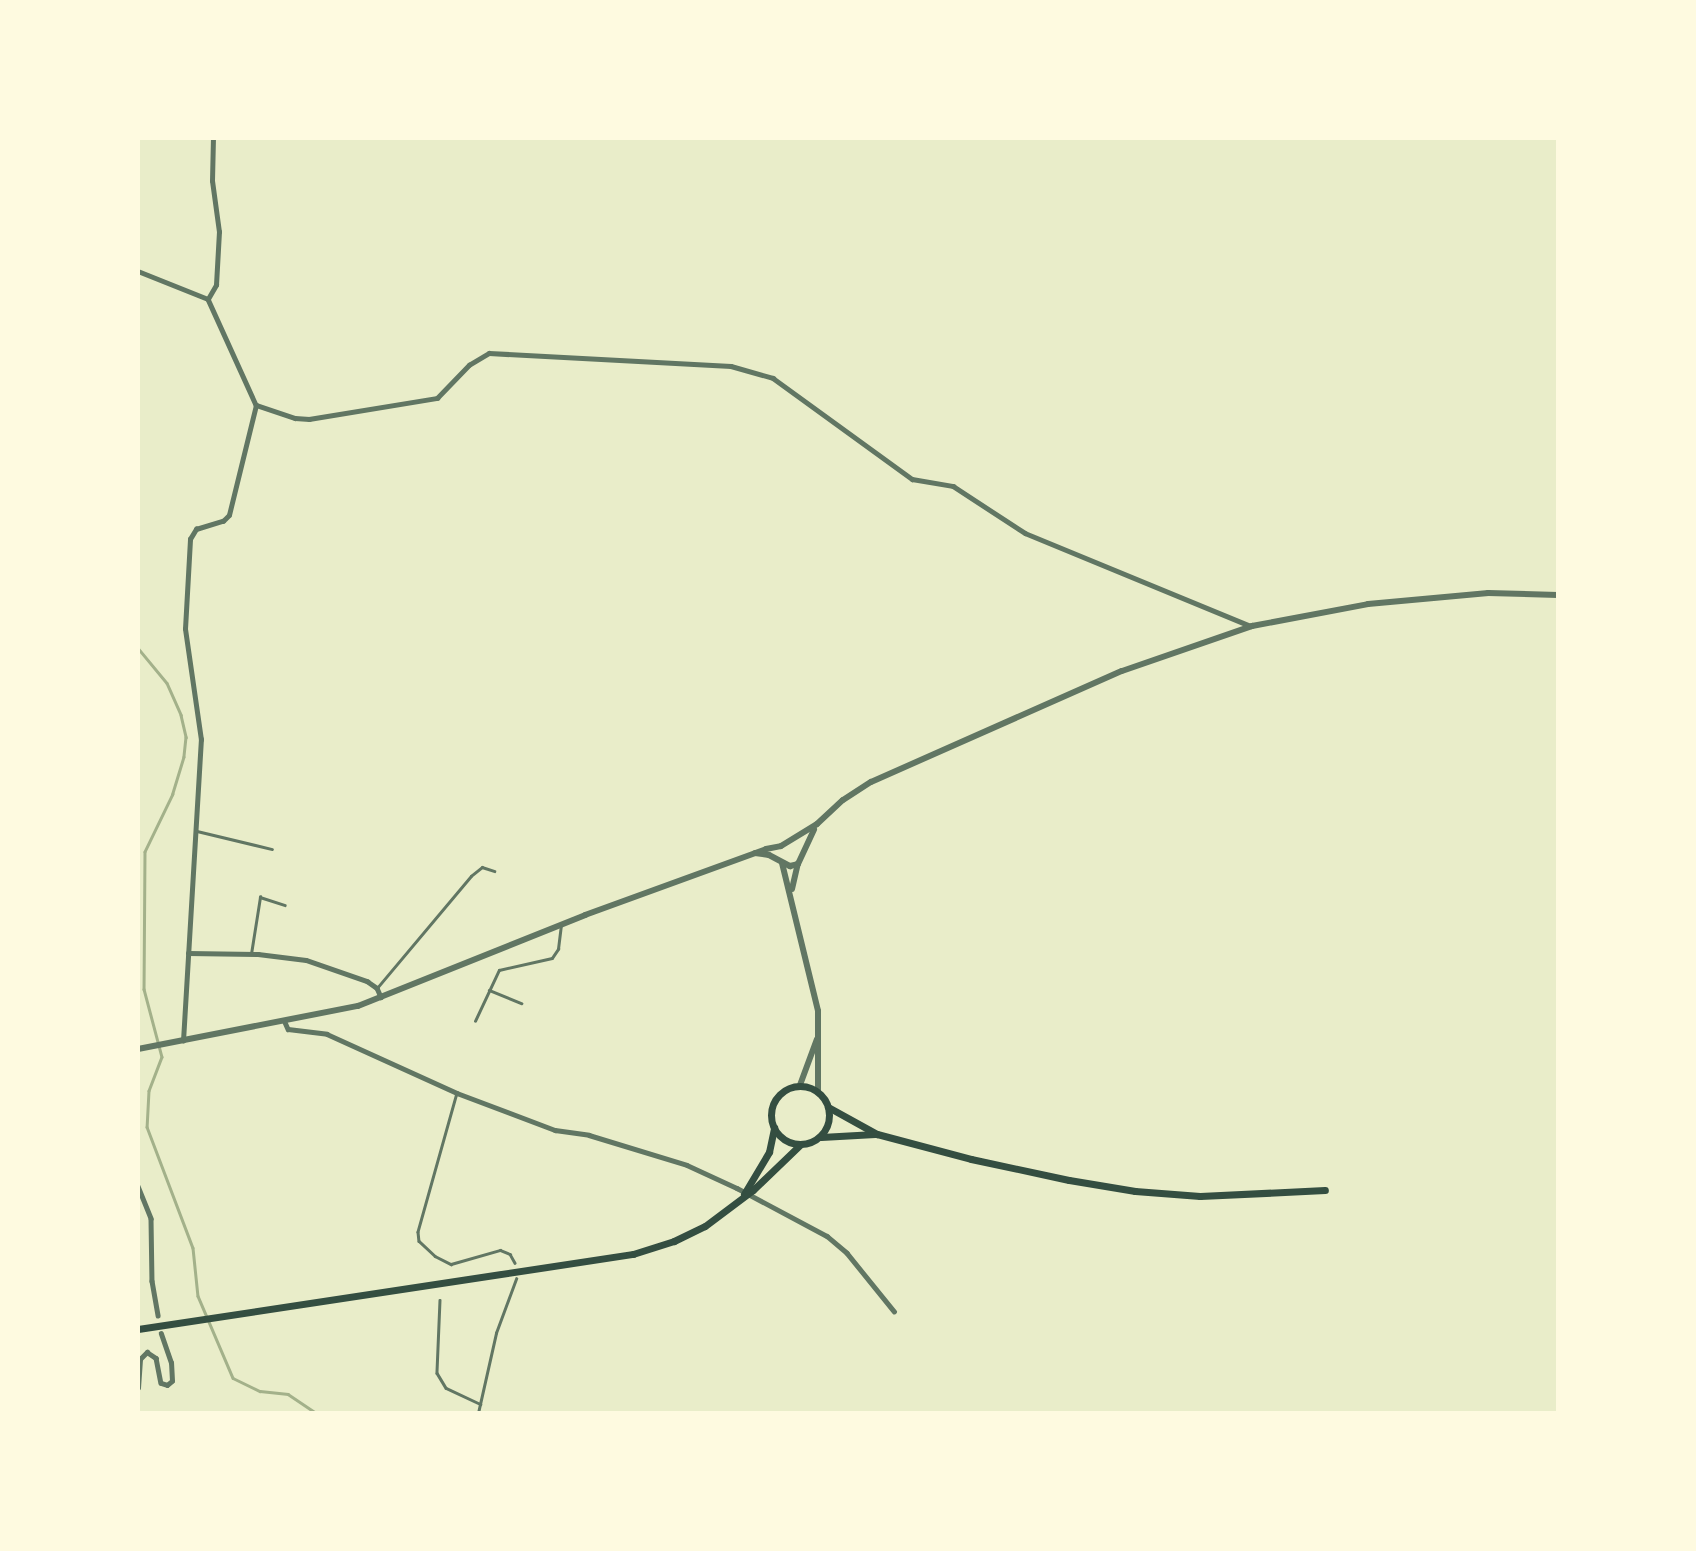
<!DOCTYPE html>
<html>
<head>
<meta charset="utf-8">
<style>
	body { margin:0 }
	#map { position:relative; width:1696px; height:1551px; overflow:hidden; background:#e9edc9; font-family:"PT Sans",sans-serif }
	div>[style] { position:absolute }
	.stream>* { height:2.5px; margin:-1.25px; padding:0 1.25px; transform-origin:1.25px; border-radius:1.25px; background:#a3b18a }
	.service>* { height:2.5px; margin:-1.25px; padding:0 1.25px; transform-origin:1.25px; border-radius:1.25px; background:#617663 }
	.minor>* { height:4.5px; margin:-2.25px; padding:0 2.25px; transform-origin:2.25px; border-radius:2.25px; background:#617663 }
	.tertiary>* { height:6px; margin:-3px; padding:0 3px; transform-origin:3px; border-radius:3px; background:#617663 }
	.secondary>* { height:7px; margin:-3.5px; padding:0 3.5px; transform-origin:3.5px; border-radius:3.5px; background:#344e41 }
	.secondary>.ring { margin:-3.5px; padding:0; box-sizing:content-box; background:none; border:7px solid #344e41; border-radius:50% }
	span { translate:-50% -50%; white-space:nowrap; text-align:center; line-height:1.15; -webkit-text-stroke:5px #fefae0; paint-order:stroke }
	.frame { position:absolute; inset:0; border:140px solid #fefae0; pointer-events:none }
</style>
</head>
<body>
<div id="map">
	<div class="stream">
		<i style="left:138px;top:648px;width:45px;rotate:50.4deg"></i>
		<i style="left:167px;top:683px;width:35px;rotate:66deg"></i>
		<i style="left:181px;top:715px;width:23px;rotate:77deg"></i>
		<i style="left:186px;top:737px;width:20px;rotate:96deg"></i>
		<i style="left:184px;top:757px;width:39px;rotate:107deg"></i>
		<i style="left:173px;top:794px;width:64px;rotate:115.8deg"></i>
		<i style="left:145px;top:852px;width:137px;rotate:90.4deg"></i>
		<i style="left:144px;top:989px;width:70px;rotate:75.2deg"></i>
		<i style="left:162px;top:1057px;width:36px;rotate:111deg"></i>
		<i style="left:149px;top:1091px;width:36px;rotate:93deg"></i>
		<i style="left:147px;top:1127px;width:129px;rotate:69.2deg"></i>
		<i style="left:193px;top:1248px;width:48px;rotate:84.1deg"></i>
		<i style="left:198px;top:1296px;width:89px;rotate:66.9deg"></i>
		<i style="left:233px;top:1378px;width:30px;rotate:26deg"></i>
		<i style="left:260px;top:1391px;width:28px;rotate:6deg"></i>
		<i style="left:288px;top:1394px;width:34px;rotate:34deg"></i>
	</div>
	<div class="service">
		<i style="left:197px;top:831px;width:77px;rotate:13.5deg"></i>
		<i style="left:251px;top:954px;width:58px;rotate:-81deg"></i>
		<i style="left:260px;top:897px;width:26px;rotate:18deg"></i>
		<i style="left:377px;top:988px;width:146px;rotate:-50deg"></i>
		<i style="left:471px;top:876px;width:14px;rotate:-39deg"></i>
		<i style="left:482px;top:867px;width:13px;rotate:18deg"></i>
		<i style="left:489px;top:990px;width:35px;rotate:22deg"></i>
		<i style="left:475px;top:1021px;width:56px;rotate:-64.8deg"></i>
		<i style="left:499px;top:970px;width:54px;rotate:-12.8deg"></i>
		<i style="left:552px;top:958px;width:11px;rotate:-56deg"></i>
		<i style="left:558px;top:949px;width:24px;rotate:-83deg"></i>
		<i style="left:457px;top:1093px;width:144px;rotate:105.7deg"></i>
		<i style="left:418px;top:1232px;width:9px;rotate:84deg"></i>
		<i style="left:419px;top:1241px;width:22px;rotate:43deg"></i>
		<i style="left:435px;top:1256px;width:18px;rotate:27deg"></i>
		<i style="left:451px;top:1264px;width:51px;rotate:-15.9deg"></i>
		<i style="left:500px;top:1250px;width:11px;rotate:22deg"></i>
		<i style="left:510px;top:1254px;width:10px;rotate:61deg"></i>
		<i style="left:440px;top:1300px;width:73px;rotate:92.4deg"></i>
		<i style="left:437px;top:1373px;width:17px;rotate:59deg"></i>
		<i style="left:446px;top:1388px;width:38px;rotate:25deg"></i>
		<i style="left:478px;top:1413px;width:82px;rotate:-77.3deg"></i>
		<i style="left:496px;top:1333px;width:58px;rotate:-69.7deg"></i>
	</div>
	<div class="minor">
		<i style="left:138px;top:271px;width:75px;rotate:21.8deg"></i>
		<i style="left:208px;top:299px;width:116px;rotate:65.6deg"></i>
		<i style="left:256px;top:405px;width:41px;rotate:18.4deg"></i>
		<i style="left:295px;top:418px;width:14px;rotate:4deg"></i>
		<i style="left:309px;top:419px;width:130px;rotate:-9.3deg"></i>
		<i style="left:437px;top:398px;width:46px;rotate:-45.9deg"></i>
		<i style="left:469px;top:365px;width:23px;rotate:-31deg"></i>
		<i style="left:489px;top:353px;width:242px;rotate:3.1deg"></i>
		<i style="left:731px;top:366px;width:44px;rotate:15.9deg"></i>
		<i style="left:773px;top:378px;width:172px;rotate:36deg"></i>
		<i style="left:912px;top:479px;width:42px;rotate:9.7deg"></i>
		<i style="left:953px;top:486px;width:86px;rotate:33.1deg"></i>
		<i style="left:1025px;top:533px;width:244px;rotate:22.4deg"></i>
		<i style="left:208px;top:299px;width:16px;rotate:-60deg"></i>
		<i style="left:216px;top:285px;width:53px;rotate:-86.8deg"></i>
		<i style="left:219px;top:232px;width:51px;rotate:-97.8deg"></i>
		<i style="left:212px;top:181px;width:43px;rotate:-88.7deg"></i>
		<i style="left:188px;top:953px;width:70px;rotate:0.8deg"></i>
		<i style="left:258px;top:954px;width:48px;rotate:7.1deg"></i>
		<i style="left:306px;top:960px;width:65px;rotate:19deg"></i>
		<i style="left:367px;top:981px;width:12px;rotate:35deg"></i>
		<i style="left:377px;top:988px;width:10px;rotate:66deg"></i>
		<i style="left:284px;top:1020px;width:10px;rotate:66deg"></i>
		<i style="left:288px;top:1029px;width:39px;rotate:7deg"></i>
		<i style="left:327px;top:1034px;width:143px;rotate:24.4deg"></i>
		<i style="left:457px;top:1093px;width:105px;rotate:20.7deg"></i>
		<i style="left:555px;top:1130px;width:34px;rotate:8deg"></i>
		<i style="left:589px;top:1135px;width:102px;rotate:17deg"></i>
		<i style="left:687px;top:1165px;width:55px;rotate:24.7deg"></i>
		<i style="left:737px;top:1188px;width:102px;rotate:28.1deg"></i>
		<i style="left:827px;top:1236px;width:26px;rotate:40deg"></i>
		<i style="left:847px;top:1253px;width:75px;rotate:51deg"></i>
		<i style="left:183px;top:1041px;width:302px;rotate:-86.6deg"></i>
		<i style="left:201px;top:740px;width:112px;rotate:-98.2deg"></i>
		<i style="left:185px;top:629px;width:90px;rotate:-86.8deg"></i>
		<i style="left:190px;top:539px;width:12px;rotate:-59deg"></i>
		<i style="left:196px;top:529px;width:28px;rotate:-17deg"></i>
		<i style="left:223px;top:521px;width:8px;rotate:-45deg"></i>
		<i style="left:229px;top:515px;width:113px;rotate:-76.2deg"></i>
		<i style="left:138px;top:1186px;width:35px;rotate:68deg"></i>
		<i style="left:151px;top:1219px;width:62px;rotate:89.1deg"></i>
		<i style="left:152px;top:1281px;width:35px;rotate:80deg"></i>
		<i style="left:138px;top:1388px;width:29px;rotate:-86deg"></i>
		<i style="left:140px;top:1359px;width:10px;rotate:-45deg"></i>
		<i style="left:147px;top:1352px;width:11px;rotate:34deg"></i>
		<i style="left:156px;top:1358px;width:25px;rotate:79deg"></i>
		<i style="left:161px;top:1383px;width:6px;rotate:18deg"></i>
		<i style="left:167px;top:1385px;width:6px;rotate:-39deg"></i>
		<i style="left:172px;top:1381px;width:18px;rotate:-93deg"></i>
		<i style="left:171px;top:1363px;width:31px;rotate:-109deg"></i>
	</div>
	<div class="tertiary">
		<i style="left:755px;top:853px;width:14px;rotate:8deg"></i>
		<i style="left:769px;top:855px;width:24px;rotate:28deg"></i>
		<i style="left:790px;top:866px;width:8px;rotate:-14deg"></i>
		<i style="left:798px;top:864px;width:38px;rotate:-65deg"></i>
		<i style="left:782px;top:863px;width:152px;rotate:76.3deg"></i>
		<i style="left:818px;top:1011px;width:81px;rotate:90deg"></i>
		<i style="left:792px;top:889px;width:26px;rotate:-77deg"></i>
		<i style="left:138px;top:1049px;width:224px;rotate:-11.1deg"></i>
		<i style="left:358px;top:1006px;width:245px;rotate:-21.8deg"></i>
		<i style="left:585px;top:915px;width:193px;rotate:-20deg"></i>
		<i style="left:766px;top:849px;width:15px;rotate:-11deg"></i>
		<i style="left:781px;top:846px;width:42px;rotate:-31.4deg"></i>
		<i style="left:817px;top:824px;width:35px;rotate:-43deg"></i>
		<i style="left:843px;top:800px;width:33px;rotate:-33deg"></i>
		<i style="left:871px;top:782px;width:274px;rotate:-23.9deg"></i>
		<i style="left:1122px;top:671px;width:138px;rotate:-19.1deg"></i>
		<i style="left:1252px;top:626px;width:118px;rotate:-10.7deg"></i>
		<i style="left:1368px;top:604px;width:121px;rotate:-5.2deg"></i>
		<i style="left:1488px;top:593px;width:70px;rotate:1.6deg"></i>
		<i style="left:800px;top:1085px;width:49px;rotate:-69.7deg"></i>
	</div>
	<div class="secondary">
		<i class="ring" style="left:771px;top:1086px;width:51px;height:51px"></i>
		<i style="left:828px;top:1107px;width:56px;rotate:28.9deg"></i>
		<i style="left:877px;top:1134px;width:97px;rotate:14.9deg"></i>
		<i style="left:971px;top:1159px;width:100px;rotate:12.1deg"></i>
		<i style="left:1069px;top:1180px;width:67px;rotate:9.5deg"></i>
		<i style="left:1135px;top:1191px;width:65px;rotate:4.4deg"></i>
		<i style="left:1200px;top:1196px;width:125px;rotate:-2.7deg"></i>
		<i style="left:821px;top:1137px;width:54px;rotate:-3.2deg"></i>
		<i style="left:744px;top:1194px;width:49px;rotate:-59.2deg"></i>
		<i style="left:769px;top:1152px;width:25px;rotate:-78deg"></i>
		<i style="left:138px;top:1329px;width:501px;rotate:-8.62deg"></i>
		<i style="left:633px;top:1254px;width:43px;rotate:-17.6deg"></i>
		<i style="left:674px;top:1241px;width:34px;rotate:-26deg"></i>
		<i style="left:705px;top:1226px;width:60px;rotate:-36.9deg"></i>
		<i style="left:753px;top:1190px;width:66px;rotate:-43.8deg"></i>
	</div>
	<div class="frame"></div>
</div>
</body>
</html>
